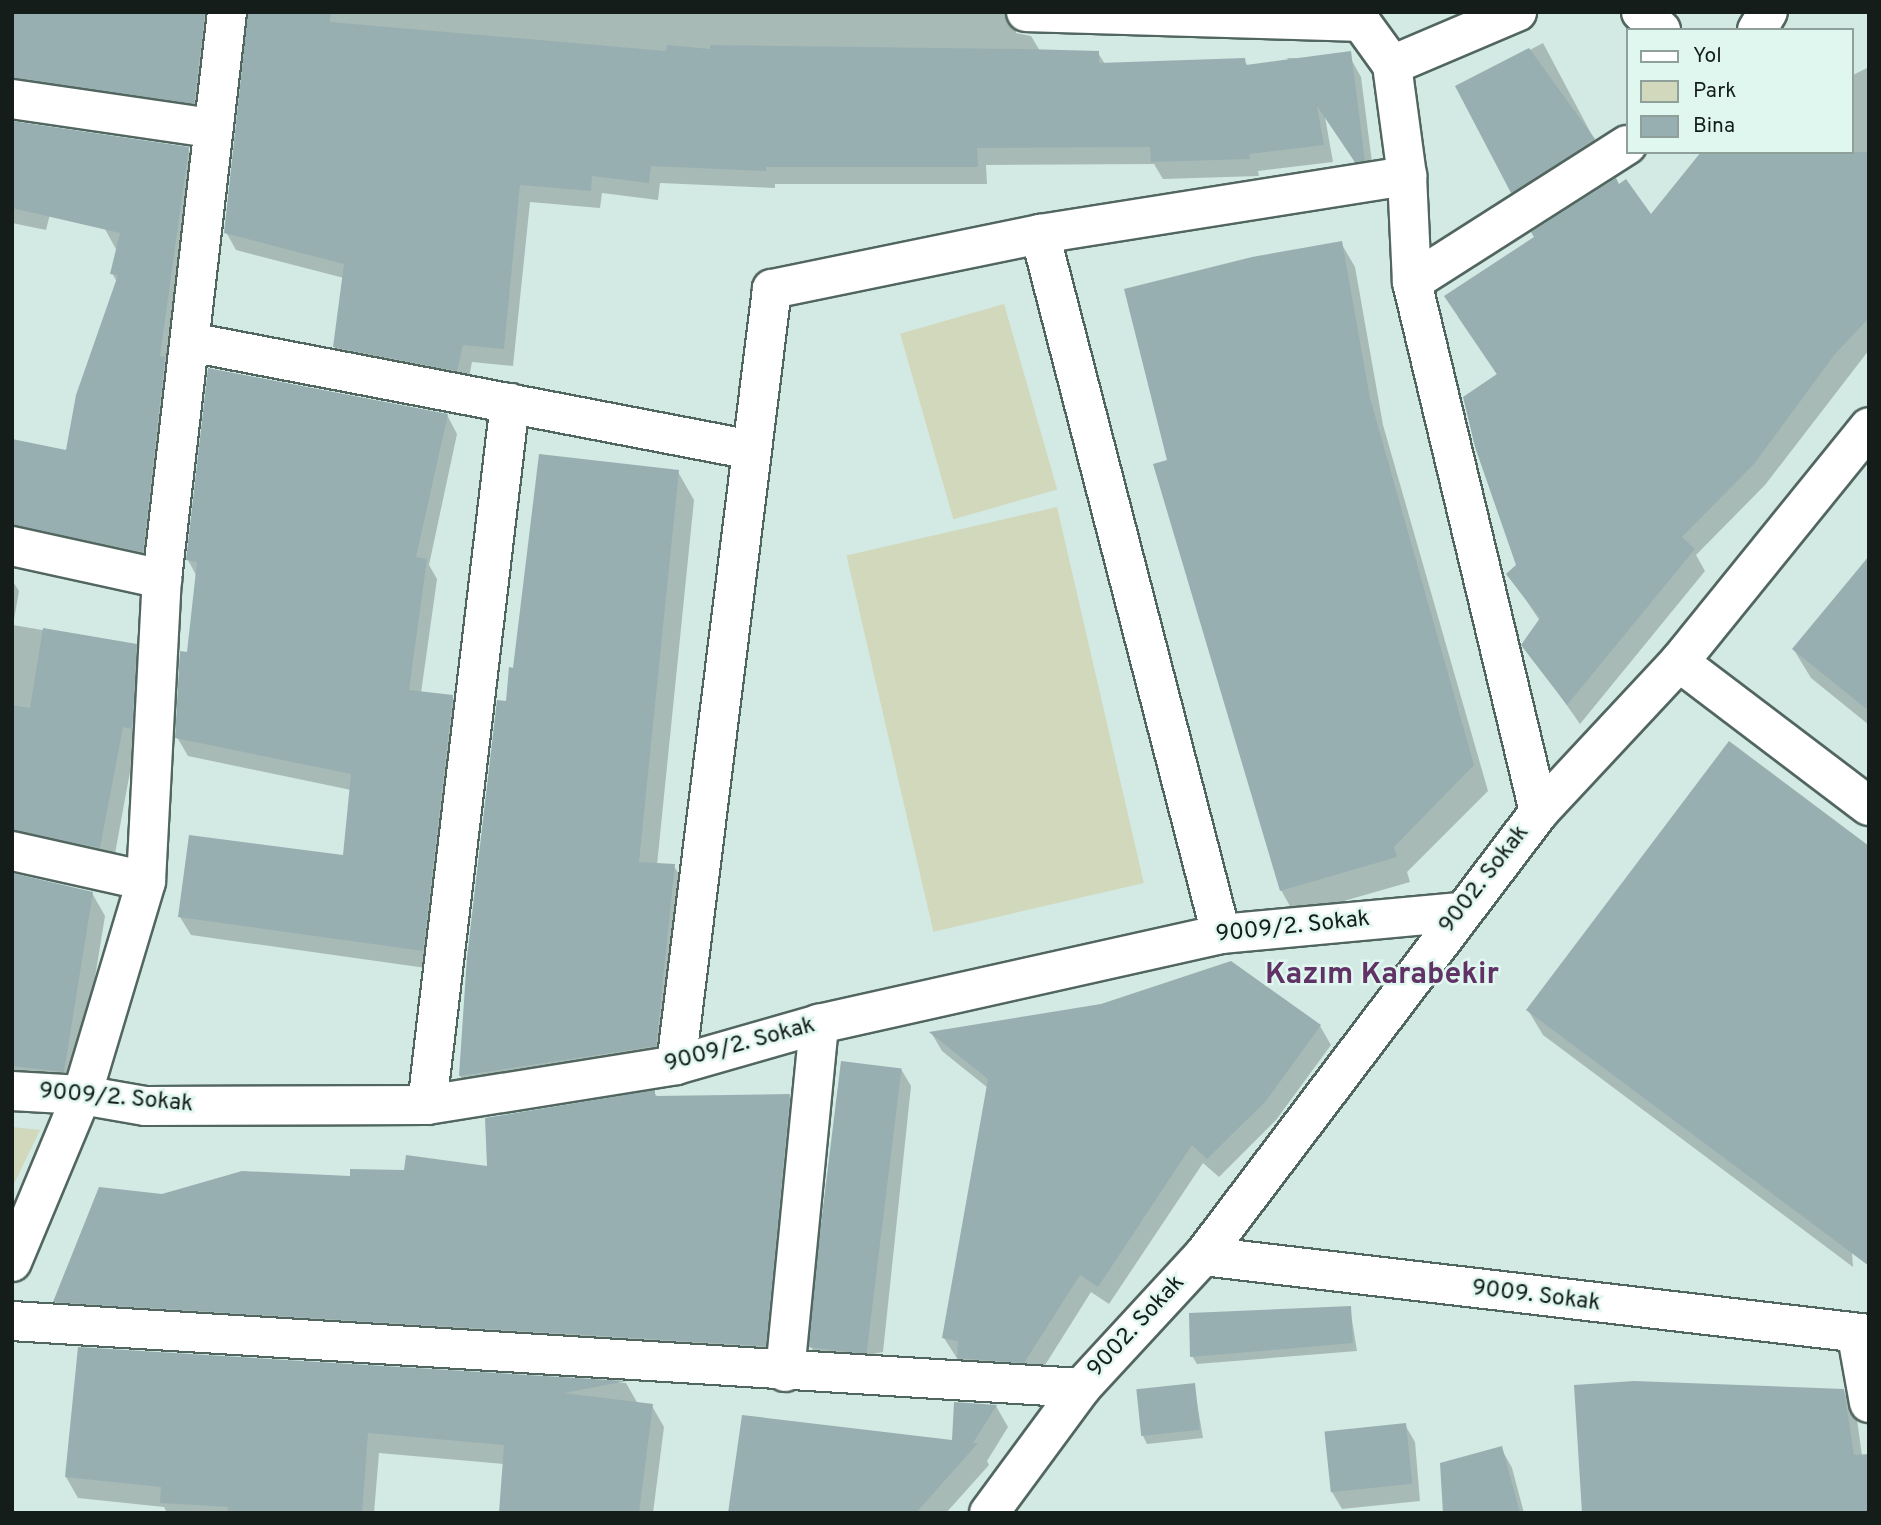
<!DOCTYPE html>
<html>
<head>
<meta charset="utf-8">
<style>
	body { margin:0 }
	#map { position:relative; width:1881px; height:1525px; overflow:hidden; background:#d3e9e3; font-family:Overpass,sans-serif }
	div>[style] { position:absolute }
	.green>* { inset:0; background:#d1d8bb; transform-origin:0 0 }
	.shadow>* { inset:0; background:#0003; transform-origin:0 0 }
	.building>* { inset:0; background:#98afb2; transform-origin:0 0 }
	.roads { filter:drop-shadow(2px 0 #526660) drop-shadow(-2px 0 #526660) drop-shadow(0 2px #526660) drop-shadow(0 -2px #526660) }
	.minor>* { height:38px; margin:-19px; padding:0 19px; transform-origin:19px; border-radius:19px; background:#fff }
	.tertiary>* { height:38px; margin:-19px; padding:0 19px; transform-origin:19px; border-radius:19px; background:#fff }
	span { translate:-50% -50%; white-space:nowrap; text-align:center; line-height:1.15; -webkit-text-stroke:5px #e0f7f0; paint-order:stroke }
	.street-label { font-size:23px; color:#151d1b }
	.district-label { font-size:30px; color:#603266; font-weight:700 }
	.frame { position:absolute; inset:0; border:14px solid #151d1b; pointer-events:none }
	.legend { position:absolute; left:1626px; top:28px; width:228px; height:126px; box-sizing:border-box; background:#e0f7f0; border:2px solid #8fa09b; margin:0; padding:9px 12px; list-style:none; font-size:21px; color:#151d1b }
	.legend li { display:flex; align-items:center; gap:14px; height:35px }
	.legend b { width:35px; border:2px solid #8fa09b }
</style>
</head>
<body>
<div id="map">
	<div class="green">
		<i style="left:1004px;top:304px;width:193px;height:108px;rotate:74deg"></i>
		<i style="left:1057px;top:507px;width:386px;height:216px;rotate:77deg"></i>
		<i style="clip-path:polygon(12px 1127px,40px 1130px,12px 1188px)"></i>
	</div>
	<div class="shadow">
		<i style="clip-path:polygon(12px 12px,225px 12px,204px 120px,12px 100px)"></i>
		<i style="clip-path:polygon(250px 12px,1023px 12px,1017px 18px,1016px 33px,1031px 36px,1040px 51px,1098px 53px,1105px 64px,1244px 60px,1248px 66px,1289px 61px,1287px 58px,1351px 59px,1361px 77px,1374px 178px,1366px 179px,1325px 117px,1333px 162px,1258px 171px,1259px 176px,1163px 179px,1154px 164px,986px 165px,987px 184px,775px 184px,775px 188px,660px 183px,658px 200px,602px 193px,600px 208px,530px 202px,513px 366px,472px 362px,467px 388px,345px 364px,335px 347px,344px 278px,236px 250px,226px 232px)"></i>
		<i style="left:1543px;top:43px;width:129px;height:96px;rotate:62deg"></i>
		<i style="clip-path:polygon(1869px 67px,1869px 350px,1765px 485px,1696px 555px,1705px 571px,1580px 724px,1523px 643px,1540px 621px,1509px 575px,1518px 566px,1498px 376px,1458px 317px,1651px 217px,1851px 152px,1851px 76px)"></i>
		<i style="clip-path:polygon(12px 121px,57px 129px,67px 147px,46px 230px,12px 223px)"></i>
		<i style="clip-path:polygon(188px 149px,201px 171px,155px 574px,12px 552px,12px 440px,68px 453px,117px 282px,112px 273px,117px 251px,105px 229px)"></i>
		<i style="clip-path:polygon(1341px 243px,1355px 267px,1383px 425px,1488px 791px,1407px 872px,1410px 882px,1295px 915px,1281px 890px,1169px 461px)"></i>
		<i style="clip-path:polygon(447px 415px,457px 434px,429px 565px,437px 579px,421px 693px,452px 696px,463px 715px,433px 969px,191px 935px,180px 917px,344px 857px,351px 790px,188px 756px,177px 737px,197px 577px,188px 560px)"></i>
		<i style="clip-path:polygon(678px 472px,694px 500px,657px 865px,674px 866px,690px 894px,672px 1074px,476px 1103px,460px 1076px,515px 670px)"></i>
		<i style="clip-path:polygon(1869px 559px,1869px 725px,1811px 678px,1794px 650px)"></i>
		<i style="clip-path:polygon(12px 580px,19px 591px,13px 625px,136px 646px,149px 668px,112px 870px,12px 857px)"></i>
		<i style="clip-path:polygon(12px 875px,92px 893px,105px 916px,76px 1094px,12px 1085px)"></i>
		<i style="clip-path:polygon(1528px 1010px,1845px 1154px,1853px 1267px,1543px 1035px)"></i>
		<i style="clip-path:polygon(1320px 1026px,1331px 1045px,1276px 1120px,1219px 1177px,1203px 1163px,1109px 1304px,1091px 1292px,1035px 1381px,969px 1377px,944px 1338px,988px 1088px,942px 1051px,932px 1034px)"></i>
		<i style="clip-path:polygon(842px 1063px,901px 1069px,911px 1086px,883px 1352px,821px 1364px,811px 1347px)"></i>
		<i style="clip-path:polygon(654px 1092px,658px 1098px,789px 1096px,799px 1114px,775px 1364px,65px 1319px,55px 1301px,162px 1196px,489px 1168px)"></i>
		<i style="clip-path:polygon(1350px 1308px,1357px 1351px,1197px 1364px,1192px 1356px)"></i>
		<i style="clip-path:polygon(80px 1349px,626px 1383px,638px 1404px,652px 1406px,664px 1427px,653px 1513px,500px 1513px,504px 1464px,379px 1453px,374px 1513px,167px 1513px,164px 1507px,78px 1498px,66px 1477px)"></i>
		<i style="clip-path:polygon(1194px 1385px,1203px 1438px,1147px 1444px,1143px 1436px)"></i>
		<i style="clip-path:polygon(1843px 1390px,1856px 1412px,1862px 1456px,1584px 1513px)"></i>
		<i style="clip-path:polygon(956px 1404px,996px 1406px,1008px 1427px,987px 1461px,989px 1465px,946px 1513px,730px 1513px,954px 1442px)"></i>
		<i style="clip-path:polygon(1405px 1425px,1415px 1442px,1420px 1501px,1342px 1509px,1332px 1492px)"></i>
		<i style="clip-path:polygon(1501px 1448px,1512px 1468px,1524px 1513px,1445px 1513px)"></i>
	</div>
	<div class="building">
		<i style="clip-path:polygon(12px 12px,205px 12px,194px 104px,12px 78px)"></i>
		<i style="clip-path:polygon(248px 12px,331px 12px,330px 22px,666px 51px,667px 45px,710px 49px,710px 45px,1024px 49px,1099px 51px,1099px 63px,1245px 58px,1246px 65px,1351px 51px,1365px 161px,1355px 162px,1317px 106px,1324px 145px,1249px 154px,1250px 159px,1151px 162px,1150px 147px,977px 148px,978px 167px,766px 167px,766px 171px,651px 166px,649px 183px,592px 176px,591px 191px,520px 185px,504px 349px,463px 345px,457px 371px,333px 347px,344px 264px,224px 233px)"></i>
		<i style="clip-path:polygon(1529px 48px,1595px 139px,1511px 193px,1455px 86px)"></i>
		<i style="clip-path:polygon(12px 121px,189px 147px,160px 356px,165px 357px,143px 552px,12px 525px,12px 439px,66px 450px,76px 395px,118px 275px,110px 274px,120px 233px,12px 208px)"></i>
		<i style="clip-path:polygon(1701px 152px,1869px 152px,1869px 318px,1835px 354px,1754px 464px,1682px 537px,1695px 549px,1567px 705px,1521px 645px,1540px 618px,1506px 574px,1516px 565px,1475px 447px,1463px 397px,1497px 374px,1444px 296px,1534px 237px,1531px 232px,1616px 178px,1619px 184px,1626px 179px,1651px 214px)"></i>
		<i style="clip-path:polygon(1342px 241px,1370px 398px,1474px 765px,1394px 847px,1397px 857px,1280px 891px,1153px 464px,1167px 460px,1124px 289px,1252px 257px)"></i>
		<i style="clip-path:polygon(208px 368px,448px 414px,416px 557px,427px 559px,409px 690px,453px 695px,423px 951px,178px 917px,189px 835px,343px 855px,351px 774px,175px 738px,180px 651px,187px 652px,197px 562px,186px 560px)"></i>
		<i style="clip-path:polygon(539px 454px,679px 470px,639px 862px,675px 864px,656px 1046px,459px 1076px,467px 957px,497px 700px,506px 701px,509px 667px,513px 668px)"></i>
		<i style="clip-path:polygon(1869px 556px,1869px 711px,1792px 649px)"></i>
		<i style="clip-path:polygon(43px 628px,137px 644px,132px 729px,123px 727px,100px 848px,12px 830px,12px 705px,30px 708px)"></i>
		<i style="clip-path:polygon(1729px 741px,1869px 846px,1869px 1266px,1526px 1010px)"></i>
		<i style="clip-path:polygon(12px 873px,93px 892px,64px 1072px,12px 1066px)"></i>
		<i style="clip-path:polygon(1231px 961px,1321px 1025px,1266px 1101px,1207px 1159px,1192px 1145px,1098px 1287px,1080px 1275px,1024px 1363px,957px 1358px,958px 1341px,942px 1338px,988px 1079px,929px 1032px,1101px 1004px)"></i>
		<i style="left:841px;top:1061px;width:61px;height:288px;rotate:7deg"></i>
		<i style="clip-path:polygon(655px 1090px,655px 1096px,790px 1094px,766px 1346px,53px 1302px,99px 1187px,162px 1194px,242px 1171px,350px 1176px,350px 1169px,404px 1170px,406px 1155px,487px 1166px,485px 1118px)"></i>
		<i style="clip-path:polygon(1351px 1306px,1353px 1343px,1190px 1357px,1189px 1313px)"></i>
		<i style="clip-path:polygon(78px 1347px,627px 1381px,564px 1393px,653px 1404px,639px 1513px,499px 1513px,504px 1445px,368px 1433px,362px 1513px,227px 1513px,228px 1507px,160px 1503px,161px 1487px,65px 1477px)"></i>
		<i style="clip-path:polygon(1634px 1381px,1844px 1389px,1854px 1455px,1869px 1454px,1869px 1513px,1582px 1513px,1574px 1385px)"></i>
		<i style="left:1195px;top:1383px;width:47px;height:59px;rotate:84deg"></i>
		<i style="clip-path:polygon(954px 1402px,997px 1405px,973px 1443px,978px 1443px,916px 1513px,728px 1513px,742px 1415px,952px 1440px)"></i>
		<i style="left:1406px;top:1423px;width:61px;height:82px;rotate:84deg"></i>
		<i style="clip-path:polygon(1502px 1446px,1520px 1513px,1443px 1513px,1440px 1463px)"></i>
	</div>
	<div class="roads">
		<div class="minor">
			<i style="left:1026px;top:12px;width:335px;rotate:1.7deg"></i>
			<i style="left:1361px;top:22px;width:53px;rotate:54.2deg"></i>
			<i style="left:1392px;top:65px;width:136px;rotate:-23deg"></i>
			<i style="left:1641px;top:12px;width:27px;rotate:42deg"></i>
			<i style="left:1757px;top:30px;width:21px;rotate:-59deg"></i>
			<i style="left:1392px;top:65px;width:112px;rotate:82.3deg"></i>
			<i style="left:1407px;top:176px;width:106px;rotate:87.3deg"></i>
			<i style="left:1412px;top:282px;width:545px;rotate:76.52deg"></i>
			<i style="left:12px;top:99px;width:200px;rotate:8.3deg"></i>
			<i style="left:1040px;top:234px;width:723px;rotate:75.5deg"></i>
			<i style="left:1412px;top:282px;width:255px;rotate:-32.5deg"></i>
			<i style="left:190px;top:342px;width:572px;rotate:10.88deg"></i>
			<i style="left:12px;top:546px;width:154px;rotate:12.4deg"></i>
			<i style="left:1679px;top:662px;width:238px;rotate:37.2deg"></i>
			<i style="left:12px;top:851px;width:137px;rotate:12.6deg"></i>
			<i style="left:676px;top:1065px;width:782px;rotate:-82.95deg"></i>
			<i style="left:772px;top:289px;width:274px;rotate:-11.6deg"></i>
			<i style="left:1040px;top:234px;width:372px;rotate:-9deg"></i>
			<i style="left:12px;top:1091px;width:70px;rotate:3.3deg"></i>
			<i style="left:82px;top:1095px;width:64px;rotate:9.9deg"></i>
			<i style="left:145px;top:1106px;width:282px;rotate:-0.2deg"></i>
			<i style="left:427px;top:1105px;width:252px;rotate:-9.1deg"></i>
			<i style="left:676px;top:1065px;width:149px;rotate:-16deg"></i>
			<i style="left:819px;top:1024px;width:412px;rotate:-12.6deg"></i>
			<i style="left:1221px;top:934px;width:240px;rotate:-5.3deg"></i>
			<i style="left:427px;top:1105px;width:707px;rotate:-83.26deg"></i>
			<i style="left:1203px;top:1256px;width:671px;rotate:6.68deg"></i>
			<i style="left:12px;top:1262px;width:181px;rotate:-67.3deg"></i>
			<i style="left:82px;top:1095px;width:223px;rotate:-73.3deg"></i>
			<i style="left:146px;top:881px;width:302px;rotate:-87deg"></i>
			<i style="left:162px;top:579px;width:571px;rotate:-83.46deg"></i>
			<i style="left:12px;top:1321px;width:1071px;rotate:3.59deg"></i>
			<i style="left:1857px;top:1336px;width:68px;rotate:79.8deg"></i>
			<i style="left:785px;top:1372px;width:350px;rotate:-84.4deg"></i>
		</div>
		<div class="tertiary">
			<i style="left:989px;top:1513px;width:155px;rotate:-53.6deg"></i>
			<i style="left:1081px;top:1388px;width:180px;rotate:-47.3deg"></i>
			<i style="left:1203px;top:1256px;width:557px;rotate:-52.88deg"></i>
			<i style="left:1539px;top:812px;width:205px;rotate:-47deg"></i>
			<i style="left:1679px;top:662px;width:302px;rotate:-51deg"></i>
		</div>
	</div>
	<div class="street-label">
		<span style="left:1485px;top:880px;rotate:-52deg">9002. Sokak</span>
		<span style="left:1293px;top:928px;rotate:-6deg">9009/2. Sokak</span>
		<span style="left:740px;top:1046px;rotate:-15deg">9009/2. Sokak</span>
		<span style="left:116px;top:1099px;rotate:5deg">9009/2. Sokak</span>
		<span style="left:1536px;top:1297px;rotate:7deg">9009. Sokak</span>
		<span style="left:1137px;top:1327px;rotate:-47deg">9002. Sokak</span>
	</div>
	<div class="district-label">
		<span style="left:1382px;top:976px">Kazım Karabekir</span>
	</div>
	<div class="frame"></div>
	<ul class="legend">
	<li><b style="height:9px;background:#fff"></b>Yol</li>
	<li><b style="height:19px;background:#d1d8bb"></b>Park</li>
	<li><b style="height:19px;background:#98afb2"></b>Bina</li>
	</ul>
</div>
</body>
</html>
